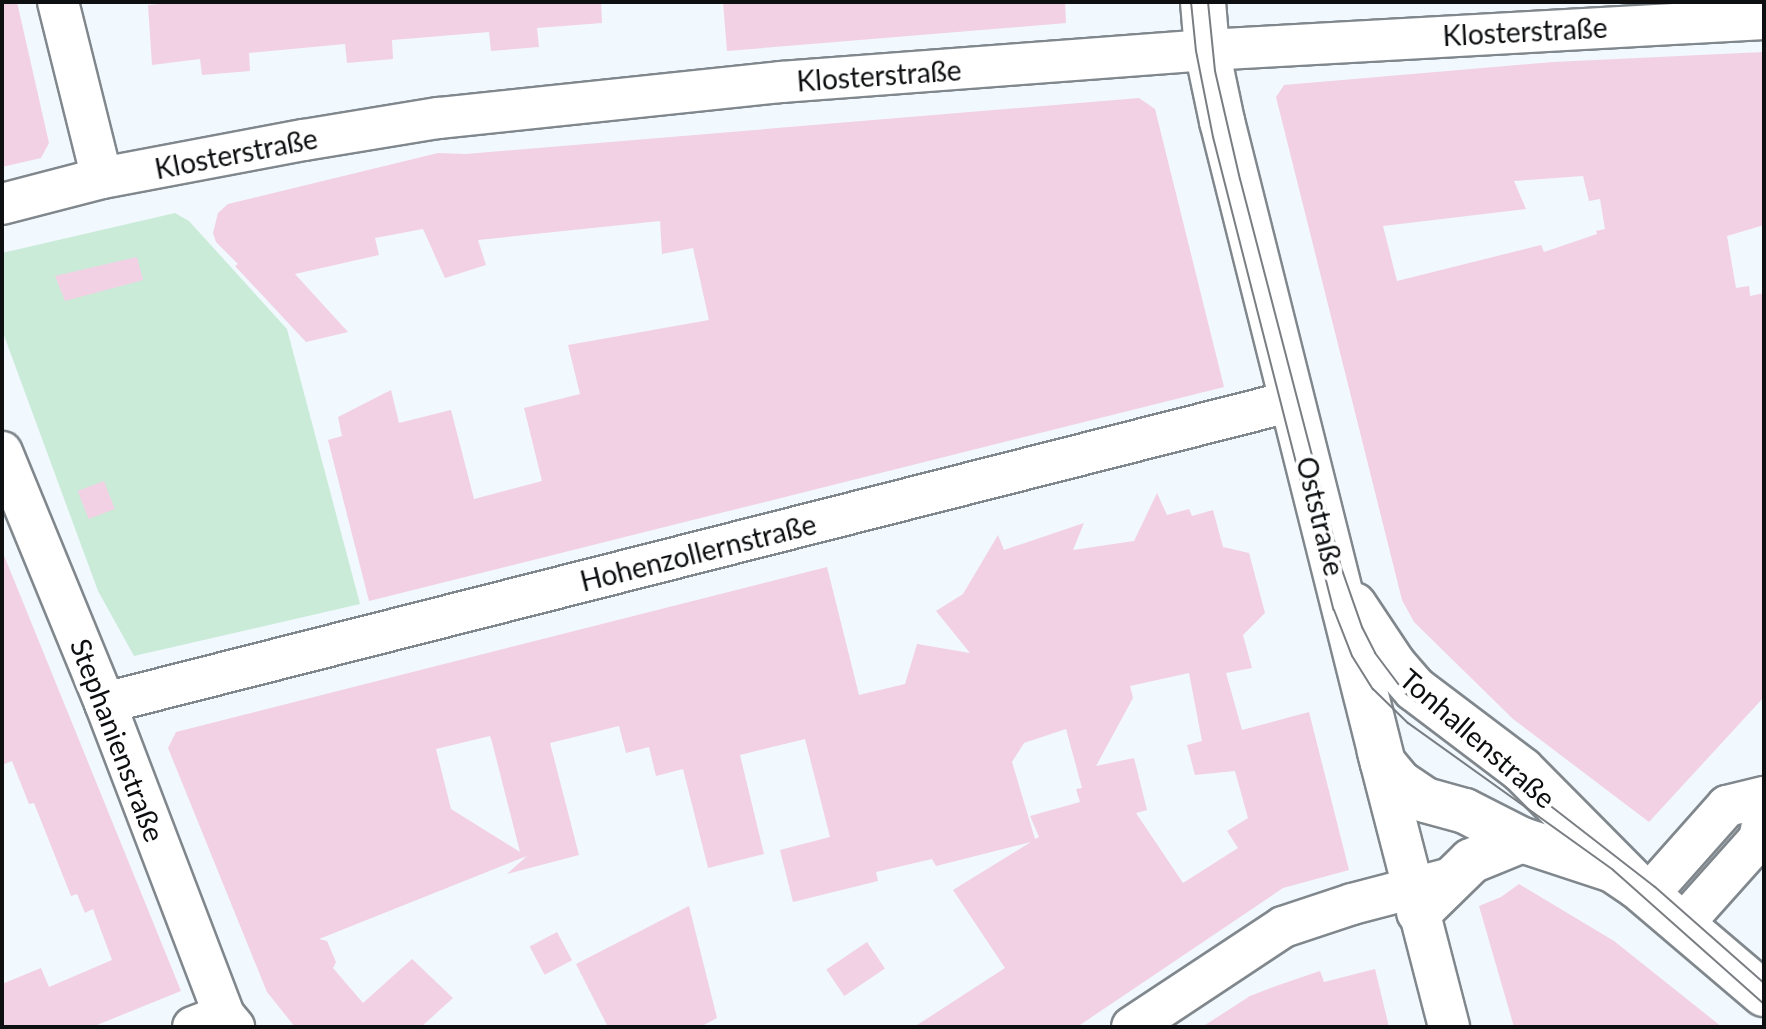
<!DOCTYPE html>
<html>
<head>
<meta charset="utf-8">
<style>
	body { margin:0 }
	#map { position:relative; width:1766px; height:1029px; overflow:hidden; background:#f1f8fe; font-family:Lato,sans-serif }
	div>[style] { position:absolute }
	.green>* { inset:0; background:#cbebd9 }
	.building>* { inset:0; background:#f2d1e4; transform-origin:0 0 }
	.roads { filter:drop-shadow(2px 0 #81888d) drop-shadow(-2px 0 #81888d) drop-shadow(0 2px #81888d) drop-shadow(0 -2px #81888d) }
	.minor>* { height:40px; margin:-20px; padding:0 20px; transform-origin:20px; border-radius:20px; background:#fff }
	.major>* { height:44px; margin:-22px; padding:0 22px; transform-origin:22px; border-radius:22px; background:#fff }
	.tram>* { height:2px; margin:-1px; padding:0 1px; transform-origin:1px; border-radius:1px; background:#7a7e82 }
	span { translate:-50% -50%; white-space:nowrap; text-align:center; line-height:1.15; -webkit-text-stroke:8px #fff; paint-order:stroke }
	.street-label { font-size:28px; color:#0d0f11 }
	.frame { position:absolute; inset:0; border:4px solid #0d0f11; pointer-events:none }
</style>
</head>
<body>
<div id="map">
	<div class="green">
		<i style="clip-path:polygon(175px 213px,189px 221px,287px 329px,360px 604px,134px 656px,98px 591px,2px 330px,2px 253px)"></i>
	</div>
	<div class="building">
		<i style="clip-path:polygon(2px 2px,17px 2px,49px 143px,41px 158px,2px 167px)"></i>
		<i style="clip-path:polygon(183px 2px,601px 2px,602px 23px,537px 28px,539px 47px,491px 51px,489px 32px,392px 40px,393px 59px,347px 63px,345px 44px,249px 53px,250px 71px,202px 75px,200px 59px,152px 65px,148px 5px)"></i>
		<i style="clip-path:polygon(723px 2px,1065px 2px,1066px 23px,727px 51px)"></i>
		<i style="clip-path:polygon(evenodd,1764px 52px,1764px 225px,1727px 236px,1736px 288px,1749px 286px,1750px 296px,1764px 293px,1764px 697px,1649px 822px,1513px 719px,1414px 622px,1402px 600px,1276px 97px,1284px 85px,1553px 62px,1764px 52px,1583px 176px,1589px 201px,1600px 199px,1605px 229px,1596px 231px,1597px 234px,1544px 252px,1541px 245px,1397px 281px,1383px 226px,1526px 209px,1514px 181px,1583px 176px)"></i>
		<i style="clip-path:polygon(1139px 98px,1155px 109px,1224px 387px,369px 601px,328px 440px,342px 436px,338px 417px,391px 390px,399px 423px,451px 410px,474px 499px,542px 481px,524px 408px,580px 394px,568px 345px,709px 320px,693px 248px,662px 254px,660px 221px,478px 240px,486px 265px,445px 278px,423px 229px,375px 238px,379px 255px,295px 274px,348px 332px,306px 342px,235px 266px,238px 264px,216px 242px,213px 233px,218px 213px,228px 204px,438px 153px,466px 154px)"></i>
		<i style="clip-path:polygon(137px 257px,143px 280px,65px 301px,55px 276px)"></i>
		<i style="left:104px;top:481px;width:30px;height:28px;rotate:69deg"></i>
		<i style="clip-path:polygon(evenodd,1157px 493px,1167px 515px,1189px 509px,1192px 516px,1213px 510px,1223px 547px,1249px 553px,1265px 613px,1243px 635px,1252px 668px,1226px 673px,1242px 730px,1309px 712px,1349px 870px,1283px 888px,1077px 1027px,914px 1027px,1005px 968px,953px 890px,1031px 842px,936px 866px,932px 859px,876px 872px,878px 881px,793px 902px,780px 850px,830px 837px,805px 739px,740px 755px,764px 854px,708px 868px,683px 769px,656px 776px,649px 747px,626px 753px,619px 726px,550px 743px,579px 855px,507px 874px,527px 856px,319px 939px,327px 941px,336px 962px,333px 968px,363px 1003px,412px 959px,453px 998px,421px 1027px,295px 1027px,267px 992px,168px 748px,176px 732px,827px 567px,859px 695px,905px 684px,917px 644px,970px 653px,936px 611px,963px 594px,998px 535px,1004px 550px,1084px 523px,1073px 550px,1134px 541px,1157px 493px,1189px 673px,1202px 741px,1187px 745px,1195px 775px,1235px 771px,1248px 818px,1227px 831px,1238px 848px,1183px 883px,1136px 813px,1147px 810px,1134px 758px,1096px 766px,1133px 698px,1130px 686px,1189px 673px,1157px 493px,1066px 729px,1082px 788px,1076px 789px,1080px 802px,1030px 816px,1039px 837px,1035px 839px,1012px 762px,1024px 743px,1066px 729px,1157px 493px,490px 736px,492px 742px,520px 852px,451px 809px,436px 749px,490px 736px)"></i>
		<i style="clip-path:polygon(3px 553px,181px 991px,92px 1027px,2px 1027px,2px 984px,41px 968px,49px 987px,112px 960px,93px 909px,85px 913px,77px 894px,71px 896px,34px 803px,29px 804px,12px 761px,2px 765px)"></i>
		<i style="clip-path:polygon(1519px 884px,1614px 941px,1722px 1027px,1514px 1027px,1479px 906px,1501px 897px)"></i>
		<i style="clip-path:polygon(689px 906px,717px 1018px,700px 1027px,608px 1027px,576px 964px)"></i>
		<i style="left:557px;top:932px;width:32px;height:31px;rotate:62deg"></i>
		<i style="left:867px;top:942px;width:32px;height:49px;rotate:56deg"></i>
		<i style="clip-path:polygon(1375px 969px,1389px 1027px,1202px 1027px,1250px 996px,1276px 986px,1320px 971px,1324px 982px)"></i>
	</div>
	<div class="roads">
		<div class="minor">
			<i style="left:58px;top:2px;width:181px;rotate:76deg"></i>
			<i style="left:2px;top:204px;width:103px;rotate:-14.6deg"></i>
			<i style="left:102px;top:178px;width:206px;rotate:-10.7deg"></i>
			<i style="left:304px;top:140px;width:137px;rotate:-9.3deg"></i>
			<i style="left:439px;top:118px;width:344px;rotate:-6deg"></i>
			<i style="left:781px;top:82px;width:427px;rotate:-4.3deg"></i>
			<i style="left:1207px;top:50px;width:558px;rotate:-3.19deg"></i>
			<i style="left:2px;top:452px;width:271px;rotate:67.7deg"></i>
			<i style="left:105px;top:703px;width:334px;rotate:69.1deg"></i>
			<i style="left:224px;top:1015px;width:16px;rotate:50deg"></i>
			<i style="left:105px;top:703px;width:1225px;rotate:-14.27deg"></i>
			<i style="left:1378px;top:752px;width:284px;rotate:75.5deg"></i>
			<i style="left:1648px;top:895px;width:119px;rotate:-48.4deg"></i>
			<i style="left:1727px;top:806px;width:38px;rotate:-14deg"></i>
			<i style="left:1683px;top:924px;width:114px;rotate:-48.2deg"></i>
			<i style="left:1759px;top:839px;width:24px;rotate:-78deg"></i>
			<i style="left:193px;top:1027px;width:33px;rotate:-21deg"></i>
			<i style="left:1132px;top:1027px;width:181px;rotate:-33.5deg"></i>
			<i style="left:1283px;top:927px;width:73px;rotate:-18.4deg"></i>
			<i style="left:1352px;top:904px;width:102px;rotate:-14.7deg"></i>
		</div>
		<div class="major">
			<i style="left:1203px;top:2px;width:48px;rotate:85.2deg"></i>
			<i style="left:1207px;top:50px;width:73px;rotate:78.1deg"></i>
			<i style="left:1222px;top:121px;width:662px;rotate:75.92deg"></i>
			<i style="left:1383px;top:763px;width:26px;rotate:50deg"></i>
			<i style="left:1400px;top:783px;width:30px;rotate:34deg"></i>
			<i style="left:1425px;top:800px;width:41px;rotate:15.4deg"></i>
			<i style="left:1465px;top:811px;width:64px;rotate:27deg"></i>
			<i style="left:1522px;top:840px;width:96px;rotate:18.2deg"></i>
			<i style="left:1613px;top:870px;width:29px;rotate:34deg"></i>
			<i style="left:1354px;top:605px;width:72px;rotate:56.3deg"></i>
			<i style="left:1394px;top:665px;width:32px;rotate:49deg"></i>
			<i style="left:1415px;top:689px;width:134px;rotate:37.1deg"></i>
			<i style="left:1522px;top:770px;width:163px;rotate:45.2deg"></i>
			<i style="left:1637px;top:886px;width:167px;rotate:40.4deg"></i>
			<i style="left:1419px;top:912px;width:73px;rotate:-44.4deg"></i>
			<i style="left:1471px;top:861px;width:55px;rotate:-22.4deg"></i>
		</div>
	</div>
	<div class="tram">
		<i style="left:1191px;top:2px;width:49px;rotate:84.2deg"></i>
		<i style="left:1196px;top:51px;width:88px;rotate:78.8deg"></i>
		<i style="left:1213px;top:137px;width:488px;rotate:75.7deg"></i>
		<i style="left:1334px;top:610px;width:49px;rotate:68.6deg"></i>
		<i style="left:1352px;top:656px;width:39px;rotate:58deg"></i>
		<i style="left:1373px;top:689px;width:49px;rotate:44.2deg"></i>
		<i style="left:1408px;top:723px;width:252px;rotate:35.6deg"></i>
		<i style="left:1613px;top:870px;width:202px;rotate:41.6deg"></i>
		<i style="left:1208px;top:2px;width:69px;rotate:84.2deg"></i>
		<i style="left:1215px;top:71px;width:111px;rotate:77deg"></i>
		<i style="left:1240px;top:179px;width:401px;rotate:75.4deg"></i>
		<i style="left:1341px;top:567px;width:64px;rotate:70.7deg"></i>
		<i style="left:1362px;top:627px;width:29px;rotate:63deg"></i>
		<i style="left:1375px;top:653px;width:50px;rotate:53.1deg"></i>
		<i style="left:1405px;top:693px;width:316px;rotate:37.8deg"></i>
		<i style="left:1655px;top:887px;width:145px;rotate:41.4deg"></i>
	</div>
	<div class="street-label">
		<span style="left:1525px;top:31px;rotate:-3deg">Klosterstraße</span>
		<span style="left:879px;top:75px;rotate:-4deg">Klosterstraße</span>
		<span style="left:236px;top:153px;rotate:-11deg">Klosterstraße</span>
		<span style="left:1321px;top:516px;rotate:76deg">Oststraße</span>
		<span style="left:698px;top:552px;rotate:-14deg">Hohenzollernstraße</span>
		<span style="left:1478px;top:738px;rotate:41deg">Tonhallenstraße</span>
		<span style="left:118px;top:740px;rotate:69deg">Stephanienstraße</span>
	</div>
	<div class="frame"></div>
</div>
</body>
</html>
